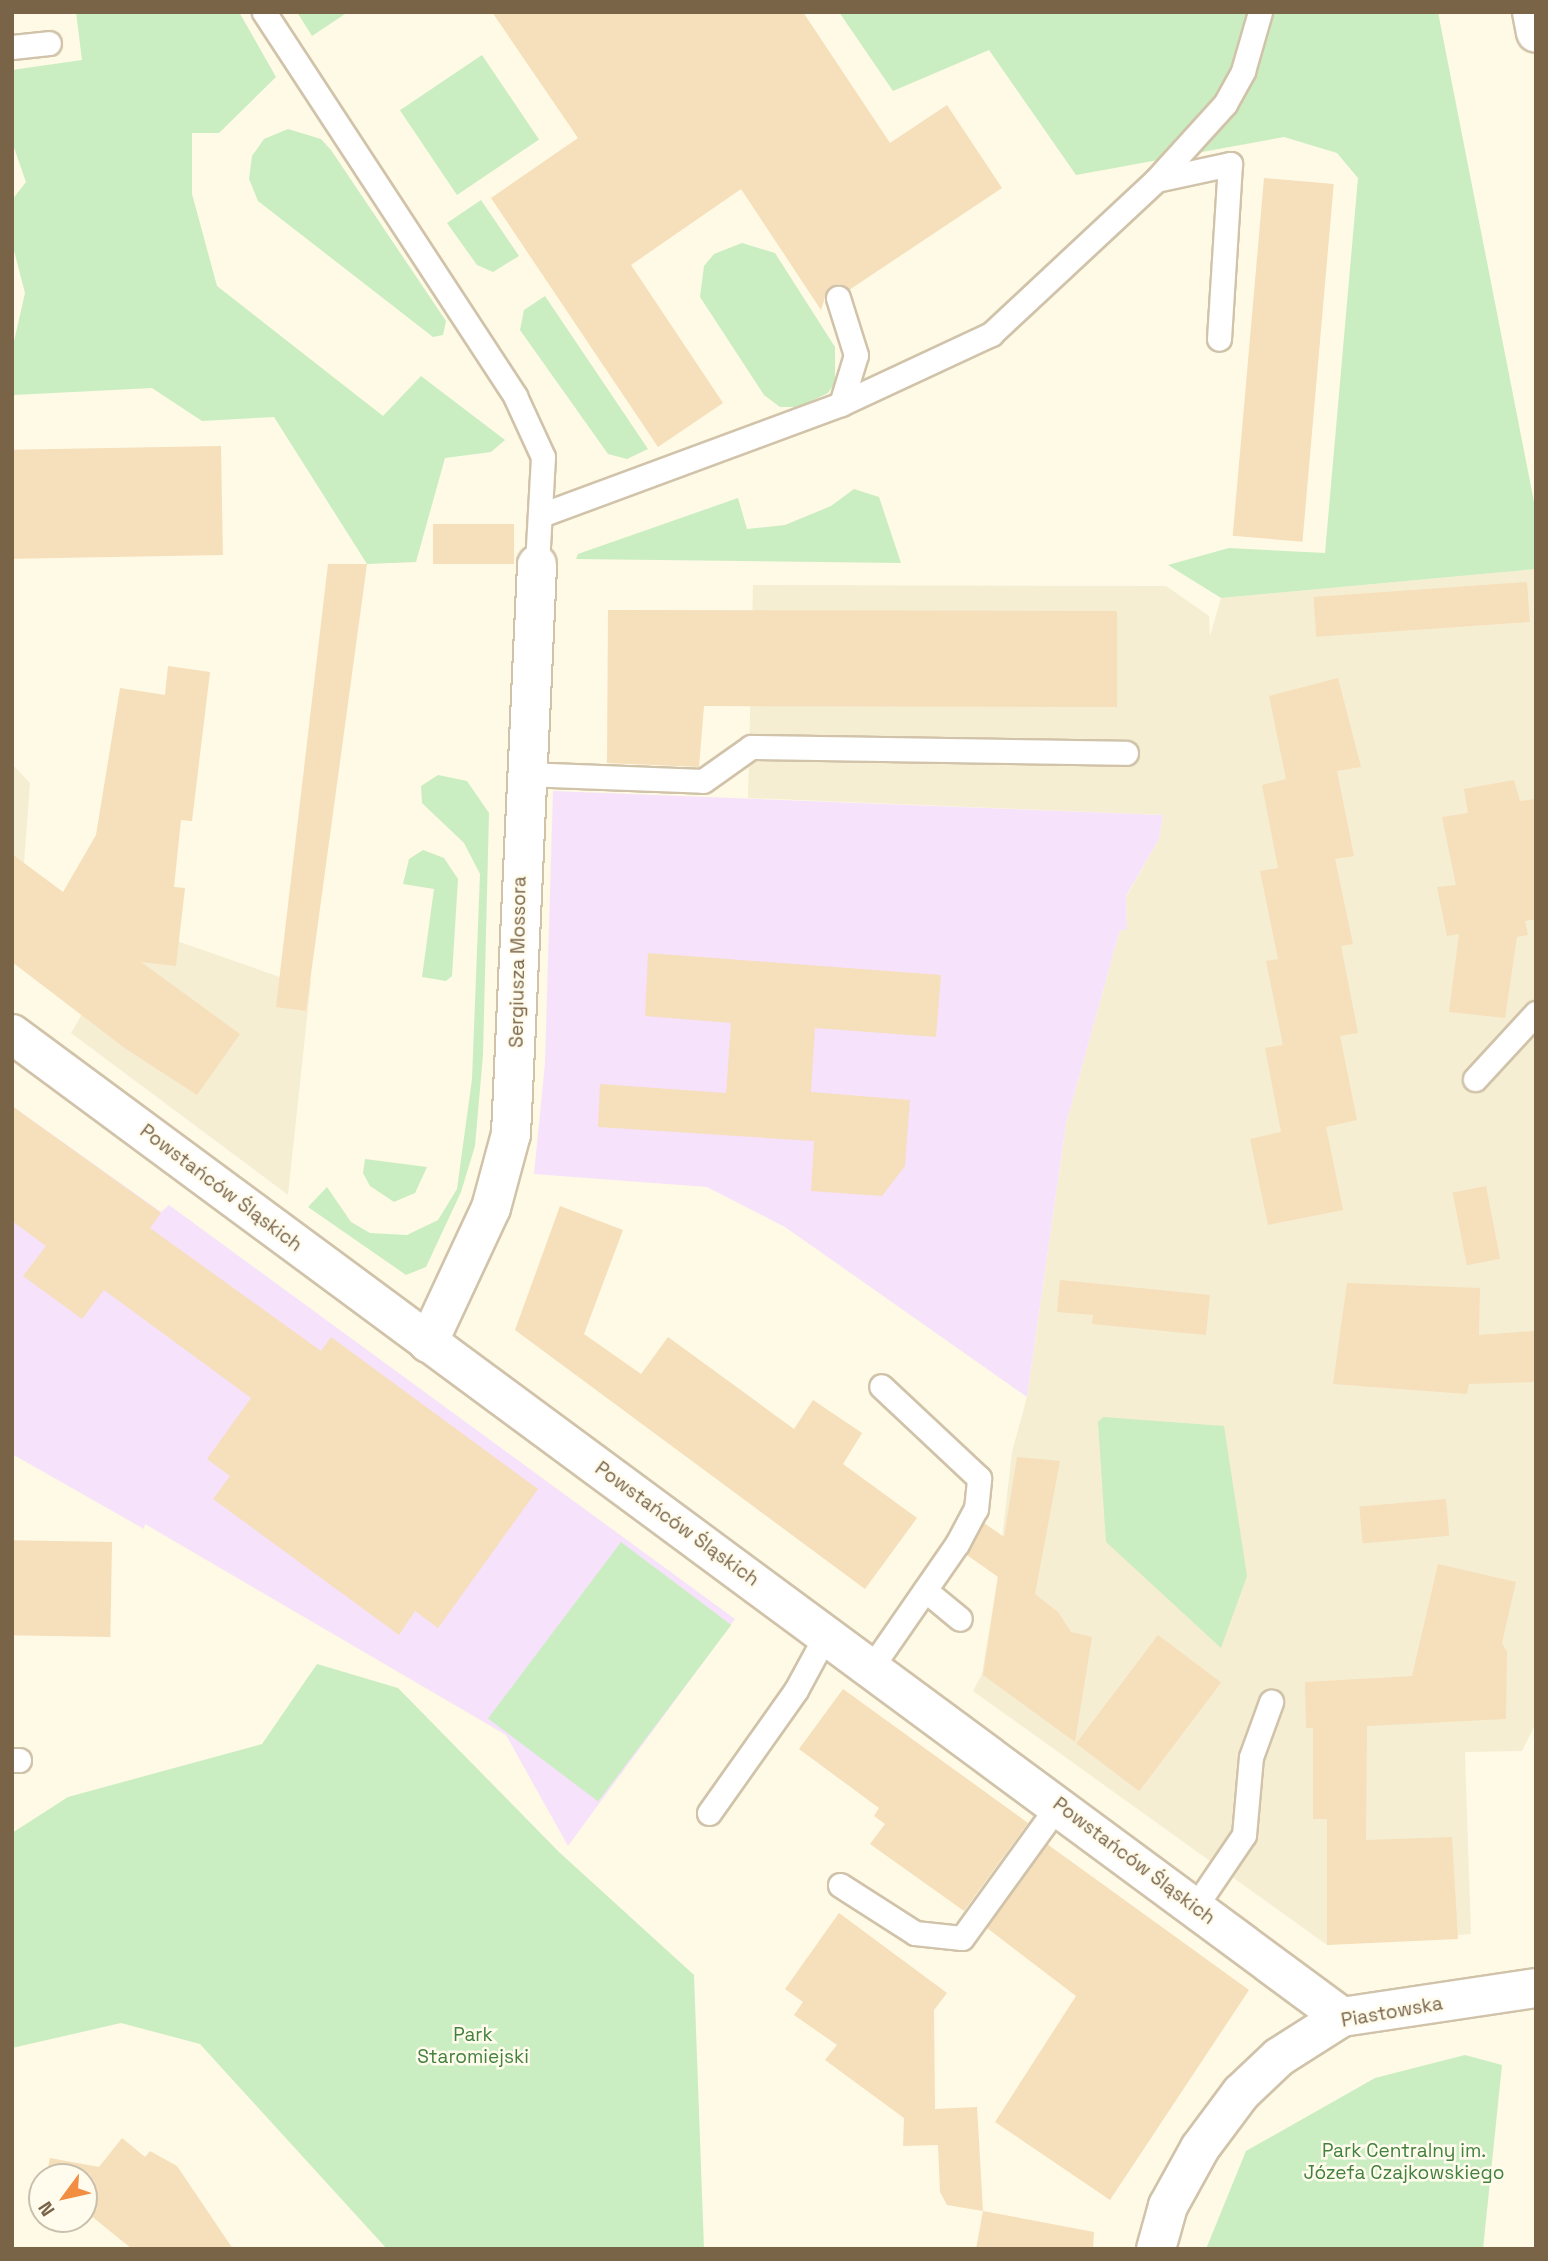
<!DOCTYPE html>
<html>
<head>
<meta charset="utf-8">
<style>
	body { margin:0 }
	#map { position:relative; width:1548px; height:2261px; overflow:hidden; background:#fefae6; font-family:"Space Grotesk",sans-serif }
	div>[style] { position:absolute }
	.residential>* { inset:0; background:#f6eed3 }
	.education>* { inset:0; background:#f7e2fb }
	.green>* { inset:0; background:#cbedc2; transform-origin:0 0 }
	.building>* { inset:0; background:#f6dfbb; transform-origin:0 0 }
	.roads { filter:drop-shadow(2px 0 #d1c3aa) drop-shadow(-2px 0 #d1c3aa) drop-shadow(0 2px #d1c3aa) drop-shadow(0 -2px #d1c3aa) }
	.service>* { height:23px; margin:-11.5px; padding:0 11.5px; transform-origin:11.5px; border-radius:11.5px; background:#fff }
	.minor>* { height:38px; margin:-19px; padding:0 19px; transform-origin:19px; border-radius:19px; background:#fff }
	.secondary>* { height:38px; margin:-19px; padding:0 19px; transform-origin:19px; border-radius:19px; background:#fff }
	span { translate:-50% -50%; white-space:nowrap; text-align:center; line-height:1.15; -webkit-text-stroke:5px #fffcee; paint-order:stroke }
	.street-label { font-size:19px; color:#7a6448 }
	.park-label { font-size:19px; color:#43813f }
	.frame { position:absolute; inset:0; border:14px solid #7a6448; pointer-events:none }
	.north { position:absolute; left:28px; top:2163px; width:70px; height:70px; box-sizing:border-box; background:#fffcee; border:2px solid #cabfac; border-radius:50%; rotate:237deg; font-size:19px; font-weight:700; line-height:28px; text-align:center; color:#7a6448 }
	.north::after { content:''; display:block; margin:auto; width:24px; height:32px; background:#f18e41; clip-path:polygon(50% 0,100% 100%,50% 72%,0 100%) }
</style>
</head>
<body>
<div id="map">
	<div class="residential">
		<i style="clip-path:polygon(1536px 569px,1536px 1723px,1522px 1751px,1465px 1752px,1471px 1934px,1327px 1945px,973px 1691px,982px 1674px,997px 1582px,1012px 1452px,1027px 1397px,1066px 1124px,1120px 930px,1127px 930px,1126px 897px,1159px 839px,1163px 815px,748px 798px,753px 585px,1166px 586px,1209px 616px,1210px 636px,1221px 598px)"></i>
		<i style="clip-path:polygon(12px 764px,30px 783px,24px 863px,12px 879px)"></i>
		<i style="clip-path:polygon(134px 926px,280px 977px,311px 981px,288px 1195px,71px 1033px)"></i>
	</div>
	<div class="education">
		<i style="clip-path:polygon(553px 791px,1163px 815px,1159px 839px,1126px 896px,1127px 930px,1120px 930px,1066px 1124px,1027px 1397px,785px 1227px,707px 1187px,534px 1174px,545px 1063px)"></i>
		<i style="clip-path:polygon(12px 1106px,161px 1212px,169px 1205px,735px 1619px,568px 1846px,506px 1735px,145px 1524px,144px 1529px,12px 1454px)"></i>
	</div>
	<div class="green">
		<i style="clip-path:polygon(76px 12px,239px 12px,276px 77px,219px 133px,192px 133px,192px 194px,217px 286px,383px 416px,421px 376px,505px 440px,491px 452px,445px 458px,416px 562px,367px 564px,274px 417px,202px 421px,152px 388px,14px 395px,12px 350px,25px 293px,12px 243px,12px 200px,26px 182px,12px 142px,12px 70px,82px 60px)"></i>
		<i style="clip-path:polygon(297px 12px,348px 12px,312px 36px)"></i>
		<i style="clip-path:polygon(839px 12px,1438px 12px,1536px 512px,1536px 569px,1221px 598px,1168px 565px,1229px 548px,1325px 553px,1358px 178px,1337px 153px,1284px 137px,1076px 175px,989px 50px,893px 91px)"></i>
		<i style="left:482px;top:55px;width:102px;height:99px;rotate:56deg"></i>
		<i style="clip-path:polygon(288px 129px,321px 139px,331px 150px,446px 321px,443px 335px,433px 337px,258px 201px,249px 179px,252px 156px,264px 139px)"></i>
		<i style="clip-path:polygon(481px 200px,519px 256px,493px 272px,477px 265px,447px 223px)"></i>
		<i style="clip-path:polygon(742px 243px,775px 253px,835px 347px,835px 383px,828px 393px,799px 407px,780px 407px,764px 395px,700px 297px,704px 266px,714px 254px)"></i>
		<i style="clip-path:polygon(545px 296px,648px 449px,627px 459px,608px 454px,520px 330px,524px 310px)"></i>
		<i style="clip-path:polygon(854px 489px,879px 497px,901px 563px,576px 559px,578px 554px,738px 498px,747px 529px,785px 525px,831px 506px)"></i>
		<i style="clip-path:polygon(438px 775px,467px 781px,489px 813px,483px 1055px,475px 1146px,461px 1192px,426px 1267px,406px 1275px,308px 1207px,327px 1187px,351px 1222px,370px 1233px,407px 1235px,438px 1220px,457px 1189px,472px 1079px,480px 874px,464px 843px,422px 803px,421px 786px)"></i>
		<i style="clip-path:polygon(423px 850px,444px 858px,458px 879px,452px 976px,446px 981px,422px 977px,434px 889px,403px 884px,409px 859px)"></i>
		<i style="clip-path:polygon(365px 1159px,427px 1167px,415px 1193px,394px 1202px,370px 1186px,363px 1173px)"></i>
		<i style="clip-path:polygon(1103px 1417px,1224px 1426px,1247px 1576px,1221px 1648px,1106px 1542px,1098px 1422px)"></i>
		<i style="left:621px;top:1542px;width:138px;height:221px;rotate:37deg"></i>
		<i style="clip-path:polygon(317px 1664px,398px 1688px,559px 1852px,694px 1975px,704px 2249px,387px 2249px,200px 2044px,121px 2023px,12px 2048px,12px 1833px,68px 1797px,262px 1744px)"></i>
		<i style="clip-path:polygon(1465px 2055px,1502px 2065px,1483px 2249px,1206px 2249px,1246px 2151px,1375px 2078px)"></i>
	</div>
	<div class="building">
		<i style="clip-path:polygon(492px 12px,803px 12px,890px 143px,947px 105px,1002px 188px,849px 290px,840px 284px,828px 288px,821px 310px,741px 189px,631px 265px,723px 403px,658px 447px,491px 198px,578px 138px)"></i>
		<i style="left:1264px;top:178px;width:70px;height:359px;rotate:5deg"></i>
		<i style="left:221px;top:446px;width:109px;height:209px;rotate:89deg"></i>
		<i style="left:514px;top:524px;width:40px;height:81px;rotate:90deg"></i>
		<i style="clip-path:polygon(328px 564px,367px 564px,306px 1011px,276px 1007px)"></i>
		<i style="left:1527px;top:582px;width:40px;height:214px;rotate:86deg"></i>
		<i style="clip-path:polygon(608px 610px,1117px 611px,1117px 707px,704px 706px,699px 767px,607px 763px)"></i>
		<i style="clip-path:polygon(168px 666px,210px 672px,192px 821px,181px 820px,174px 887px,185px 888px,176px 966px,141px 962px,240px 1034px,197px 1095px,126px 1049px,12px 962px,12px 854px,63px 892px,96px 835px,120px 688px,165px 695px)"></i>
		<i style="clip-path:polygon(1338px 678px,1361px 767px,1337px 771px,1354px 856px,1335px 859px,1353px 944px,1341px 946px,1358px 1033px,1340px 1036px,1357px 1120px,1326px 1127px,1343px 1210px,1268px 1225px,1250px 1139px,1281px 1132px,1265px 1048px,1283px 1045px,1266px 961px,1278px 959px,1260px 871px,1278px 868px,1262px 785px,1286px 779px,1269px 696px)"></i>
		<i style="clip-path:polygon(1514px 780px,1520px 801px,1536px 799px,1536px 919px,1525px 921px,1528px 935px,1517px 937px,1505px 1018px,1449px 1012px,1459px 934px,1447px 936px,1437px 887px,1456px 885px,1442px 817px,1468px 813px,1464px 789px)"></i>
		<i style="clip-path:polygon(648px 953px,941px 975px,936px 1037px,815px 1028px,811px 1092px,910px 1100px,905px 1166px,882px 1196px,811px 1191px,814px 1141px,598px 1127px,600px 1084px,726px 1093px,731px 1023px,645px 1016px)"></i>
		<i style="clip-path:polygon(12px 1106px,161px 1213px,150px 1228px,321px 1351px,331px 1337px,538px 1489px,438px 1628px,415px 1611px,399px 1635px,213px 1499px,230px 1476px,207px 1459px,251px 1398px,104px 1290px,82px 1319px,23px 1276px,46px 1246px,12px 1221px)"></i>
		<i style="left:1486px;top:1186px;width:74px;height:34px;rotate:79deg"></i>
		<i style="clip-path:polygon(560px 1206px,623px 1230px,584px 1334px,641px 1374px,668px 1337px,794px 1429px,813px 1400px,862px 1433px,843px 1464px,917px 1518px,865px 1589px,515px 1330px)"></i>
		<i style="clip-path:polygon(1060px 1280px,1210px 1295px,1206px 1335px,1092px 1324px,1093px 1315px,1057px 1312px)"></i>
		<i style="clip-path:polygon(1347px 1283px,1480px 1288px,1479px 1335px,1534px 1331px,1535px 1382px,1469px 1384px,1467px 1394px,1333px 1384px)"></i>
		<i style="clip-path:polygon(1017px 1457px,1060px 1461px,1035px 1594px,1058px 1612px,1071px 1632px,1092px 1637px,1075px 1742px,983px 1675px,998px 1577px,967px 1555px,984px 1523px,1004px 1537px)"></i>
		<i style="left:1446px;top:1499px;width:37px;height:87px;rotate:85deg"></i>
		<i style="left:112px;top:1542px;width:95px;height:100px;rotate:91deg"></i>
		<i style="clip-path:polygon(1438px 1564px,1516px 1582px,1502px 1643px,1507px 1652px,1506px 1719px,1367px 1726px,1366px 1840px,1452px 1837px,1458px 1939px,1327px 1945px,1327px 1819px,1313px 1819px,1313px 1728px,1306px 1728px,1305px 1682px,1412px 1676px)"></i>
		<i style="left:1158px;top:1635px;width:79px;height:136px;rotate:37deg"></i>
		<i style="clip-path:polygon(843px 1689px,1028px 1823px,964px 1911px,870px 1844px,885px 1824px,874px 1816px,879px 1808px,799px 1749px)"></i>
		<i style="clip-path:polygon(1047px 1844px,1249px 1990px,1110px 2200px,995px 2122px,1076px 1996px,987px 1928px)"></i>
		<i style="clip-path:polygon(839px 1913px,947px 1993px,934px 2010px,935px 2109px,977px 2107px,983px 2211px,947px 2205px,940px 2192px,938px 2145px,903px 2146px,904px 2118px,825px 2060px,837px 2045px,794px 2015px,803px 2002px,785px 1989px)"></i>
		<i style="clip-path:polygon(122px 2138px,145px 2157px,150px 2151px,177px 2166px,233px 2249px,132px 2249px,84px 2210px,84px 2177px,46px 2177px,50px 2158px,99px 2167px)"></i>
		<i style="clip-path:polygon(983px 2211px,1094px 2232px,1093px 2249px,976px 2249px)"></i>
	</div>
	<div class="roads">
		<div class="service">
			<i style="left:264px;top:12px;width:459px;rotate:56.8deg"></i>
			<i style="left:515px;top:396px;width:67px;rotate:65.3deg"></i>
			<i style="left:543px;top:457px;width:108px;rotate:93.2deg"></i>
			<i style="left:12px;top:47px;width:37px;rotate:-6deg"></i>
			<i style="left:1156px;top:180px;width:103px;rotate:-47.8deg"></i>
			<i style="left:1225px;top:104px;width:38px;rotate:-61deg"></i>
			<i style="left:1243px;top:71px;width:61px;rotate:-73.9deg"></i>
			<i style="left:841px;top:404px;width:166px;rotate:-25deg"></i>
			<i style="left:991px;top:334px;width:226px;rotate:-43deg"></i>
			<i style="left:1156px;top:180px;width:76px;rotate:-12.2deg"></i>
			<i style="left:1230px;top:164px;width:175px;rotate:93.6deg"></i>
			<i style="left:541px;top:515px;width:320px;rotate:-20.3deg"></i>
			<i style="left:841px;top:404px;width:51px;rotate:-73deg"></i>
			<i style="left:856px;top:355px;width:60px;rotate:-107.5deg"></i>
			<i style="left:524px;top:774px;width:179px;rotate:2.2deg"></i>
			<i style="left:703px;top:781px;width:59px;rotate:-35.3deg"></i>
			<i style="left:751px;top:747px;width:375px;rotate:0.9deg"></i>
			<i style="left:1475px;top:1079px;width:90px;rotate:-47.3deg"></i>
			<i style="left:925px;top:1590px;width:45px;rotate:39.6deg"></i>
			<i style="left:868px;top:1663px;width:14px;rotate:-34deg"></i>
			<i style="left:880px;top:1655px;width:135px;rotate:-55.3deg"></i>
			<i style="left:957px;top:1544px;width:40px;rotate:-62deg"></i>
			<i style="left:976px;top:1509px;width:31px;rotate:-84deg"></i>
			<i style="left:979px;top:1478px;width:134px;rotate:-136.8deg"></i>
			<i style="left:12px;top:1760px;width:7px"></i>
			<i style="left:709px;top:1813px;width:151px;rotate:-54.7deg"></i>
			<i style="left:796px;top:1690px;width:65px;rotate:-61.5deg"></i>
			<i style="left:840px;top:1885px;width:89px;rotate:32.6deg"></i>
			<i style="left:915px;top:1933px;width:47px;rotate:6.1deg"></i>
			<i style="left:962px;top:1938px;width:165px;rotate:-54.1deg"></i>
			<i style="left:1195px;top:1907px;width:87px;rotate:-55.8deg"></i>
			<i style="left:1244px;top:1835px;width:78px;rotate:-84.9deg"></i>
			<i style="left:1251px;top:1757px;width:59px;rotate:-70deg"></i>
		</div>
		<div class="minor">
			<i style="left:12px;top:1034px;width:1654px;rotate:36.47deg"></i>
			<i style="left:428px;top:1343px;width:149px;rotate:-65deg"></i>
			<i style="left:491px;top:1208px;width:77px;rotate:-74.9deg"></i>
			<i style="left:511px;top:1134px;width:570px;rotate:-87.38deg"></i>
		</div>
		<div class="secondary">
			<i style="left:1532px;top:12px;width:21px;rotate:79deg"></i>
			<i style="left:1156px;top:2249px;width:45px;rotate:-74.4deg"></i>
			<i style="left:1168px;top:2206px;width:66px;rotate:-61.1deg"></i>
			<i style="left:1200px;top:2148px;width:69px;rotate:-53.3deg"></i>
			<i style="left:1241px;top:2093px;width:52px;rotate:-43.5deg"></i>
			<i style="left:1279px;top:2057px;width:75px;rotate:-32.4deg"></i>
			<i style="left:1342px;top:2017px;width:196px;rotate:-8.5deg"></i>
		</div>
	</div>
	<div class="street-label">
		<span style="left:518px;top:962px;rotate:-89deg">Sergiusza Mossora</span>
		<span style="left:221px;top:1188px;rotate:37deg">Powstańców Śląskich</span>
		<span style="left:677px;top:1524px;rotate:36deg">Powstańców Śląskich</span>
		<span style="left:1134px;top:1861px;rotate:37deg">Powstańców Śląskich</span>
		<span style="left:1392px;top:2012px;rotate:-10deg">Piastowska</span>
	</div>
	<div class="park-label">
		<span style="left:473px;top:2046px">Park<br>Staromiejski</span>
		<span style="left:1404px;top:2162px">Park Centralny im.<br>Józefa Czajkowskiego</span>
	</div>
	<div class="frame"></div>
	<div class="north">N</div>
</div>
</body>
</html>
